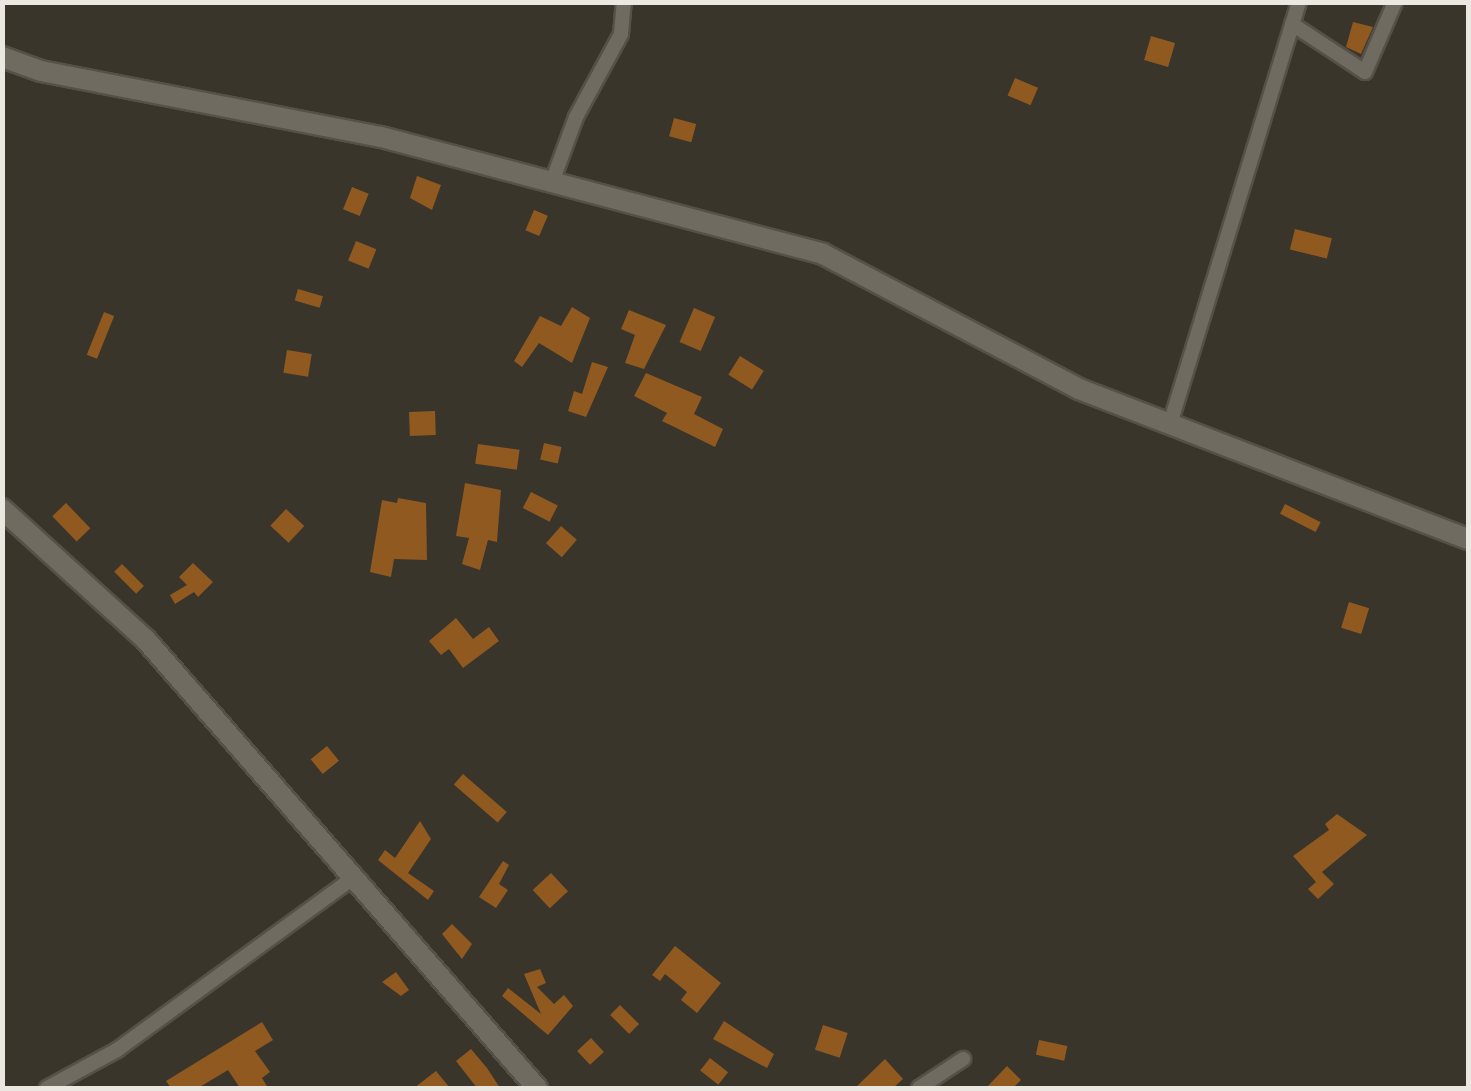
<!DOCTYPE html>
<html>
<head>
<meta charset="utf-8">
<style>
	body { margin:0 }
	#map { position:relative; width:1471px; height:1091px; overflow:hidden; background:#39352b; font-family:"Golos Text",sans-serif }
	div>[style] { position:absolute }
	.building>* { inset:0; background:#905920; transform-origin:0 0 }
	.roads { filter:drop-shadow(2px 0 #555149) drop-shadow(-2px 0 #555149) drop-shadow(0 2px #555149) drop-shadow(0 -2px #555149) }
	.minor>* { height:14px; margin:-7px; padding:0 7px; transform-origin:7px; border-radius:7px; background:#6f6b60 }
	.secondary>* { height:20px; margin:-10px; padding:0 10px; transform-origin:10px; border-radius:10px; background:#6f6b60 }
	span { translate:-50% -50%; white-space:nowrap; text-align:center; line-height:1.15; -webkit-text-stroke:8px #1f1d18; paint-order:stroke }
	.frame { position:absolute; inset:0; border:5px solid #ebe8e2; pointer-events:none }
</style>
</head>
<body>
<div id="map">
	<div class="building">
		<i style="clip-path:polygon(1353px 22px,1373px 27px,1361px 54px,1346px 47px)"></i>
		<i style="left:1151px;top:36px;width:25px;height:25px;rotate:16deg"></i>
		<i style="left:1015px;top:78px;width:25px;height:19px;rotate:23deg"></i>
		<i style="left:674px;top:118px;width:23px;height:19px;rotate:15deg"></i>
		<i style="clip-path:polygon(417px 176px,441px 185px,432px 210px,410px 198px)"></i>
		<i style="left:352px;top:187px;width:18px;height:24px;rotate:22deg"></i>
		<i style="left:534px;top:210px;width:15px;height:22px;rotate:23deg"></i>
		<i style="left:1295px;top:229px;width:38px;height:21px;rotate:14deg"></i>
		<i style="left:356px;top:241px;width:22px;height:21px;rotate:22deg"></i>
		<i style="left:298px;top:289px;width:26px;height:12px;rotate:16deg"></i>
		<i style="clip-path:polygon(572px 307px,590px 318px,572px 363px,539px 343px,522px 367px,514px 361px,540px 316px,561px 326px)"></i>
		<i style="left:694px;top:308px;width:23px;height:37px;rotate:23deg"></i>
		<i style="clip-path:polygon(629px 310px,666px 325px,644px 369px,625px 363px,635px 335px,621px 329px)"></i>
		<i style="left:104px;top:312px;width:11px;height:46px;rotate:22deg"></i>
		<i style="left:287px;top:350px;width:25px;height:23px;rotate:9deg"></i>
		<i style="left:740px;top:356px;width:28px;height:22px;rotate:32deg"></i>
		<i style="clip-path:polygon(592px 362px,608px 367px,586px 417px,568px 411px,574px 391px,582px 394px)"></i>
		<i style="clip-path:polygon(646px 373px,702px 397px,694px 414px,723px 429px,715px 447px,662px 421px,667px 413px,634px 396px)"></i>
		<i style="left:435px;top:411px;width:24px;height:26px;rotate:88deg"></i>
		<i style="left:544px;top:443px;width:18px;height:17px;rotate:13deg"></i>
		<i style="left:478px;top:444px;width:42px;height:20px;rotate:8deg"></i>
		<i style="clip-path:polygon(465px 483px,501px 490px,497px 542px,488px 540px,480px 570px,462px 564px,469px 538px,456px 536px)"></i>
		<i style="left:531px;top:492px;width:30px;height:18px;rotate:27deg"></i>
		<i style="clip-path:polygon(398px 498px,426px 503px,427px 560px,394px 559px,391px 577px,370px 572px,382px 500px,397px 503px)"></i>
		<i style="left:66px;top:503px;width:35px;height:19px;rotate:46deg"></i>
		<i style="left:1285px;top:504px;width:40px;height:11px;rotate:27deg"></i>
		<i style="left:286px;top:509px;width:25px;height:23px;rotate:43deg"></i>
		<i style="left:561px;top:526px;width:21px;height:23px;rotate:41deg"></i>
		<i style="clip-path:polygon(193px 563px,213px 582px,198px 597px,194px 592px,175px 604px,170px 595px,187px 585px,179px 577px)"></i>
		<i style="left:122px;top:564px;width:31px;height:11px;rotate:45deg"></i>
		<i style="left:1349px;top:602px;width:21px;height:27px;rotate:17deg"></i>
		<i style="clip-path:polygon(456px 618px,473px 639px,489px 627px,499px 641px,463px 668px,449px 649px,441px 655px,429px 641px)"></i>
		<i style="left:327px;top:746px;width:19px;height:21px;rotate:51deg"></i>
		<i style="left:463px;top:774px;width:58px;height:14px;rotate:41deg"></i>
		<i style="clip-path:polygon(1337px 814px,1367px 835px,1322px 872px,1334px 884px,1318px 899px,1308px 889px,1316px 882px,1293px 856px,1329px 830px,1325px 824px)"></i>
		<i style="clip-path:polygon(420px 821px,431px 839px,408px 873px,434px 891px,428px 900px,378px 860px,385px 850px,395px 858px)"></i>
		<i style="clip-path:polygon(503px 861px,509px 865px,499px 884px,508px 890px,496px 908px,479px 897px)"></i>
		<i style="left:551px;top:873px;width:25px;height:25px;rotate:47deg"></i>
		<i style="clip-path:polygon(452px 924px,472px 944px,462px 959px,442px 934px)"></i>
		<i style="clip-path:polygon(675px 946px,721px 983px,697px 1013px,681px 1000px,687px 992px,665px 974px,660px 981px,652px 975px)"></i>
		<i style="clip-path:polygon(540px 969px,546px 983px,537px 987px,554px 1004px,564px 995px,573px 1006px,548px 1035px,502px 996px,508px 988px,541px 1014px,524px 974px)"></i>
		<i style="clip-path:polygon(396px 972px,409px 990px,401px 996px,382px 982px)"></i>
		<i style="left:620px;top:1005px;width:27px;height:14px;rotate:45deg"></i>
		<i style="clip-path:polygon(724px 1021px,774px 1054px,767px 1068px,713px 1039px)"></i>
		<i style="clip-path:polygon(262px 1022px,273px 1040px,255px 1051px,270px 1072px,262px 1078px,268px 1088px,240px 1088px,228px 1070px,198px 1088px,171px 1088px,166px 1081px)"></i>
		<i style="left:823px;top:1025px;width:26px;height:26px;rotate:18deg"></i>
		<i style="left:591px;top:1038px;width:19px;height:19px;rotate:47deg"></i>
		<i style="left:1039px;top:1040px;width:29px;height:15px;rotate:12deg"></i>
		<i style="clip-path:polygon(471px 1049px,487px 1068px,500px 1088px,477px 1088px,456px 1061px)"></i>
		<i style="left:710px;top:1058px;width:23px;height:16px;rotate:38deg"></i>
		<i style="clip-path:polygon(885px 1059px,903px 1079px,893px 1088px,855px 1088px)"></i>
		<i style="clip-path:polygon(1007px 1066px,1021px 1080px,1013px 1088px,986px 1088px)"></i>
		<i style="clip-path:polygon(436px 1071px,450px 1088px,414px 1088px)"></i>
	</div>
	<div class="roads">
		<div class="minor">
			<i style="left:1292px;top:24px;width:87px;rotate:33.3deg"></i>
			<i style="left:1365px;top:72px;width:76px;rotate:-66.8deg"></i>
			<i style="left:552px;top:182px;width:69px;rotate:-69.7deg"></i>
			<i style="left:576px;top:117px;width:94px;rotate:-61.5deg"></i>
			<i style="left:621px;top:34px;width:32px;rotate:-85deg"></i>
			<i style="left:1170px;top:424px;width:441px;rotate:-73deg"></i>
			<i style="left:47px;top:1088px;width:80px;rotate:-28.5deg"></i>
			<i style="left:117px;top:1050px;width:292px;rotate:-36.1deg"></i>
			<i style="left:919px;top:1088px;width:53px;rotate:-33.4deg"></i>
		</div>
		<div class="secondary">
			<i style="left:2px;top:57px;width:41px;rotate:19.7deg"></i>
			<i style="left:41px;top:71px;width:346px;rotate:11deg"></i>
			<i style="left:381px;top:137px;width:457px;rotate:14.8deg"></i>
			<i style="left:823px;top:254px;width:289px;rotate:27.8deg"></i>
			<i style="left:1079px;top:389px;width:417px;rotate:21.1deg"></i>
			<i style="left:2px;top:509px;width:195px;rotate:42.3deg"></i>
			<i style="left:146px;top:640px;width:595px;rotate:48.89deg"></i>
		</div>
	</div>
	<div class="frame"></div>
</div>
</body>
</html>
